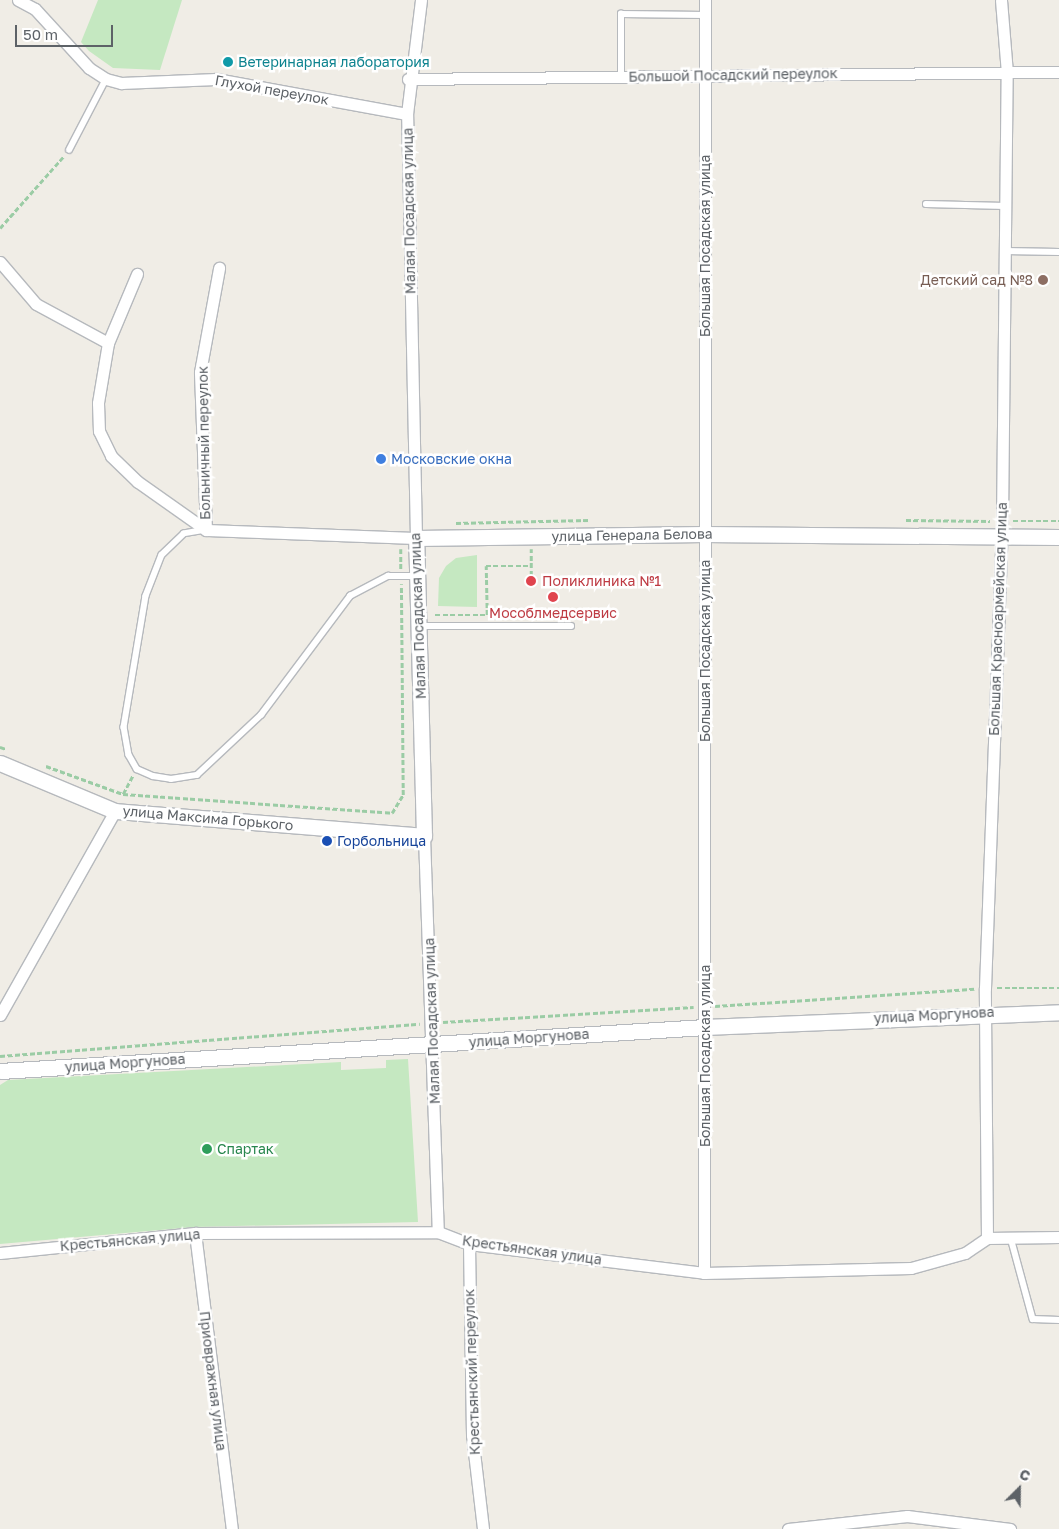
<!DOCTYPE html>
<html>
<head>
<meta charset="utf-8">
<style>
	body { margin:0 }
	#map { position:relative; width:1059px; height:1529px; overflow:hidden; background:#f0ede6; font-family:"Golos Text",sans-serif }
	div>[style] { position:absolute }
	.green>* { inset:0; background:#c5e8c1 }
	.path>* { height:2.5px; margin-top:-1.25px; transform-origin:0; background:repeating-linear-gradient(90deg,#9bcca5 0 5px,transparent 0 7.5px) }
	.roads { filter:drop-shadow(1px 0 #b6b9bd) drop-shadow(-1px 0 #b6b9bd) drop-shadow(0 1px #b6b9bd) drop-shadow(0 -1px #b6b9bd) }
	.lane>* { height:5.5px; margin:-2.75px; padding:0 2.75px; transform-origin:2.75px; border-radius:2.75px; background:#fff }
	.street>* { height:11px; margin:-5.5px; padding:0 5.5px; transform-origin:5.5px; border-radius:5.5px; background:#fff }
	.secondary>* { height:15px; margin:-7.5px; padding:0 7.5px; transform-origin:7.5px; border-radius:7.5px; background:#fff }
	.dots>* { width:14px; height:14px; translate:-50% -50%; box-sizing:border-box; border:2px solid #fff; border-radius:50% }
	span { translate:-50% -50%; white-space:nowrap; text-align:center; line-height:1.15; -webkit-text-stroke:5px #fff; paint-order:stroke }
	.culture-label { font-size:14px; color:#0d838f }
	.left { translate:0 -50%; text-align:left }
	.street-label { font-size:14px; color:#5d6267 }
	.education-label { font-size:14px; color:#785e54 }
	.right { translate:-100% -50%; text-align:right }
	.shop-label { font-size:14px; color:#366cbe }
	.health-label { font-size:14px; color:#be3a42 }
	.transit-label { font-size:14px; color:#164399 }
	.leisure-label { font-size:14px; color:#27864d }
	.north { position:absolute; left:994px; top:1464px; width:50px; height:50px; -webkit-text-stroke:4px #fff; paint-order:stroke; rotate:23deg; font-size:14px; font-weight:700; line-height:20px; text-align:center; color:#5d6267 }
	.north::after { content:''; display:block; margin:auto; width:18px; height:22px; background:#5d6267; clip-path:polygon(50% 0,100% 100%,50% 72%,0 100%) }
	.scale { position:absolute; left:15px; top:25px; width:98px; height:22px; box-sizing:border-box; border:2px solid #5d6267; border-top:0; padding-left:6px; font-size:15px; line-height:18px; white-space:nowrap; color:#5d6267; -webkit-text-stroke:4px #fff; paint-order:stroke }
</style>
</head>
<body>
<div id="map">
	<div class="green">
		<i style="clip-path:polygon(98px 0,182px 0,160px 70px,113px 68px,89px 51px,81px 42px)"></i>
		<i style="clip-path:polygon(477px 555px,477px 607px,438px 606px,439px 578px,446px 566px,456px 558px)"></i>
		<i style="clip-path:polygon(408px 1059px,418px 1222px,194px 1227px,0 1244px,0 1085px,8px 1080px,341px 1062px,341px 1070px,386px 1068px,386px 1060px)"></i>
	</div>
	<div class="path">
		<i style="left:0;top:228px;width:95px;rotate:-48.4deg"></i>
		<i style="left:906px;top:520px;width:84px;rotate:0.7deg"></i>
		<i style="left:1013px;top:521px;width:46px"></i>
		<i style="left:456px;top:523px;width:134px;rotate:-1.3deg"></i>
		<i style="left:401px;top:549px;width:20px;rotate:90deg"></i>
		<i style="left:531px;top:583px;width:34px;rotate:-90deg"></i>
		<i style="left:435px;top:615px;width:52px"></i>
		<i style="left:487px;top:615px;width:49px;rotate:-91.2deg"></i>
		<i style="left:486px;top:566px;width:45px"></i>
		<i style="left:0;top:747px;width:6px;rotate:18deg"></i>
		<i style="left:46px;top:766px;width:82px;rotate:20deg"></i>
		<i style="left:123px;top:794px;width:270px;rotate:4deg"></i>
		<i style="left:392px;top:813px;width:21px;rotate:-59deg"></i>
		<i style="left:403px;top:795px;width:211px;rotate:-90.5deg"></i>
		<i style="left:123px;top:794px;width:21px;rotate:-62deg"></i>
		<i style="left:997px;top:988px;width:62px"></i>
		<i style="left:715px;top:1006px;width:260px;rotate:-3.8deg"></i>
		<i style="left:443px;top:1022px;width:251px;rotate:-3.4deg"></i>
		<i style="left:0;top:1056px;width:421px;rotate:-4.4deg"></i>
	</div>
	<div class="roads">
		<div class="lane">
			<i style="left:621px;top:76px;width:62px;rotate:-90deg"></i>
			<i style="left:621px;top:14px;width:84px;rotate:0.7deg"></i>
			<i style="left:69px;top:150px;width:80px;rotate:-62.5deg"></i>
			<i style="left:926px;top:204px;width:79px;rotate:1.5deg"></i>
			<i style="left:1005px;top:251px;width:54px;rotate:1.1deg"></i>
			<i style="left:206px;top:530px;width:22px;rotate:170deg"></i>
			<i style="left:184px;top:534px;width:30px;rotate:136deg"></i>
			<i style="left:162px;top:555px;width:44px;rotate:111.3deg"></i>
			<i style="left:146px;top:596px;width:133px;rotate:99.5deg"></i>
			<i style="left:124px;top:727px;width:28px;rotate:80deg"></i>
			<i style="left:129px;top:755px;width:16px;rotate:60deg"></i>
			<i style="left:137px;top:769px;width:17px;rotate:24deg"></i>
			<i style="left:153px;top:776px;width:18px;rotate:9deg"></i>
			<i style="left:171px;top:779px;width:26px;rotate:-9deg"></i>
			<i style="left:197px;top:775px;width:88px;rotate:-43.2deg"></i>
			<i style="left:261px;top:715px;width:149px;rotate:-53.2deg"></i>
			<i style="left:350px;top:596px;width:43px;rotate:-27.8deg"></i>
			<i style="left:388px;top:576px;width:28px"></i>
			<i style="left:418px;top:626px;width:153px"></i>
			<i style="left:1011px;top:1238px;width:84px;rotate:74.8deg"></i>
			<i style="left:1033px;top:1319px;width:26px;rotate:2deg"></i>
		</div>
		<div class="street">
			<i style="left:18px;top:0;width:19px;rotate:28deg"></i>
			<i style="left:35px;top:9px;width:80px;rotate:47.5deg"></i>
			<i style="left:89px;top:68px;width:20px;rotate:33deg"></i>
			<i style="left:106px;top:79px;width:16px;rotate:15deg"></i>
			<i style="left:121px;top:83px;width:95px;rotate:-2.4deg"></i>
			<i style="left:216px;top:79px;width:194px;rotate:10.4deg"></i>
			<i style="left:408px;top:79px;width:651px;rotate:-0.62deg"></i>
			<i style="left:0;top:262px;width:55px;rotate:49.4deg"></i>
			<i style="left:36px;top:304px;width:82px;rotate:28.4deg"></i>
			<i style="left:108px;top:343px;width:61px;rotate:99.5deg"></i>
			<i style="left:98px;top:403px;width:28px;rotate:88deg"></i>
			<i style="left:99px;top:431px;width:28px;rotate:64deg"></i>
			<i style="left:111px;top:456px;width:37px;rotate:44deg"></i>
			<i style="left:138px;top:482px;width:83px;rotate:35.2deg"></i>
			<i style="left:108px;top:343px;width:75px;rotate:-67.2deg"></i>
			<i style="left:206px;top:530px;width:210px;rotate:2.2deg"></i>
			<i style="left:416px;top:538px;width:424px;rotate:-91.2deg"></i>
			<i style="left:407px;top:114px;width:115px;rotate:-83deg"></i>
			<i style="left:206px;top:530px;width:158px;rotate:-92.2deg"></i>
			<i style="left:200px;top:372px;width:106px;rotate:-79.6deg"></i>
			<i style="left:424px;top:836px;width:396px;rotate:88deg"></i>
			<i style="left:0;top:1015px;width:234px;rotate:-60.6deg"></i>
			<i style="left:195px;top:1233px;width:298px;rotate:82.9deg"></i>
			<i style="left:987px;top:1238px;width:250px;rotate:-90.5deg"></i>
			<i style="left:985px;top:988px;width:467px;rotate:-87.9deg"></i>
			<i style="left:1002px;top:521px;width:448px;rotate:-89.4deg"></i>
			<i style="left:1007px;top:73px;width:73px;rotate:-94.7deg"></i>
			<i style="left:469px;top:1244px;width:191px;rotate:89.1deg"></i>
			<i style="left:472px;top:1435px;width:95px;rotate:83.3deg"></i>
			<i style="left:0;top:1253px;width:196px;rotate:-5.9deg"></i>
			<i style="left:195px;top:1233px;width:243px;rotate:-0.2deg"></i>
			<i style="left:438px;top:1232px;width:33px;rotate:21deg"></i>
			<i style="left:469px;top:1244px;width:237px;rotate:7deg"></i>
			<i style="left:704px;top:1273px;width:207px;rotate:-1.4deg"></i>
			<i style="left:911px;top:1268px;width:56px;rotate:-15.5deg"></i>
			<i style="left:965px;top:1253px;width:27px;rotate:-34deg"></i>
			<i style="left:987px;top:1238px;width:72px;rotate:-0.8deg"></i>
			<i style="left:704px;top:1273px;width:1273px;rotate:-89.95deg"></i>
			<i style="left:788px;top:1529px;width:120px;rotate:-6.2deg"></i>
			<i style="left:907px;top:1516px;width:104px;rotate:7.2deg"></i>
		</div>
		<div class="secondary">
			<i style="left:0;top:763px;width:125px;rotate:22.7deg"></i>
			<i style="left:115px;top:811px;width:310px;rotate:4.6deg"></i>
			<i style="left:424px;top:836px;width:298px;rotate:-91.5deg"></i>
			<i style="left:416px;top:538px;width:288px;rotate:-0.8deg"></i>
			<i style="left:704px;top:534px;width:355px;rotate:0.5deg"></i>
			<i style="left:0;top:1071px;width:707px;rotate:-3.57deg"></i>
			<i style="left:706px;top:1027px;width:353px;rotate:-2.4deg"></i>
		</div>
	</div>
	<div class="dots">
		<i style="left:228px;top:62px;background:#0f9aa8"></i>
		<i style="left:1043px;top:280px;background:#8d6e63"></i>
		<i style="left:381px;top:459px;background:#3f7fe0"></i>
		<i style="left:531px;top:581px;background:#e0444e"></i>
		<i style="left:553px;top:597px;background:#e0444e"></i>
		<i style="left:327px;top:841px;background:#1a4fb4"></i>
		<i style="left:207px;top:1149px;background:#2e9e5b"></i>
	</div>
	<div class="culture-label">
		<span class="left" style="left:238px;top:62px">Ветеринарная лаборатория</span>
	</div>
	<div class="street-label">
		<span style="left:733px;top:75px;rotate:-1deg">Большой Посадский переулок</span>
		<span style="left:272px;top:90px;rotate:10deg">Глухой переулок</span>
		<span style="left:409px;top:211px;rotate:-91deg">Малая Посадская улица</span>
		<span style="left:705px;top:246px;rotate:-90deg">Большая Посадская улица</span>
		<span style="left:204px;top:443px;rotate:-91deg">Больничный переулок</span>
		<span style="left:632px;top:535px;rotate:-1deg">улица Генерала Белова</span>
		<span style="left:418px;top:616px;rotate:-92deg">Малая Посадская улица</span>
		<span style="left:998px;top:619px;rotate:-88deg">Большая Красноармейская улица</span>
		<span style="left:705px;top:651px;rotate:-90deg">Большая Посадская улица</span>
		<span style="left:208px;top:818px;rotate:5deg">улица Максима Горького</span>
		<span style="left:934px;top:1015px;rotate:-3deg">улица Моргунова</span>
		<span style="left:432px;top:1021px;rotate:-92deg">Малая Посадская улица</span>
		<span style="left:529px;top:1038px;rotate:-4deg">улица Моргунова</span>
		<span style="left:705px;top:1056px;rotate:-90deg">Большая Посадская улица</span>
		<span style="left:125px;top:1063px;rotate:-4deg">улица Моргунова</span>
		<span style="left:130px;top:1240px;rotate:-5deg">Крестьянская улица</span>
		<span style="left:532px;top:1250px;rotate:8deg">Крестьянская улица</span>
		<span style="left:472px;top:1372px;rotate:-92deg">Крестьянский переулок</span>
		<span style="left:213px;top:1381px;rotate:83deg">Приовражная улица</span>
	</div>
	<div class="education-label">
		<span class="right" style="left:1033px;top:280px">Детский сад №8</span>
	</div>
	<div class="shop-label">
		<span class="left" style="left:391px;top:459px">Московские окна</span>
	</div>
	<div class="health-label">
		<span class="left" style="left:542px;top:581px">Поликлиника №1</span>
		<span style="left:553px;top:613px">Мособлмедсервис</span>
	</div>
	<div class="transit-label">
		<span class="left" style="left:337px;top:841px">Горбольница</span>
	</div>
	<div class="leisure-label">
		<span class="left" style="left:217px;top:1149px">Спартак</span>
	</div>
	<div class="north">С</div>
	<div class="scale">50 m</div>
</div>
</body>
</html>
